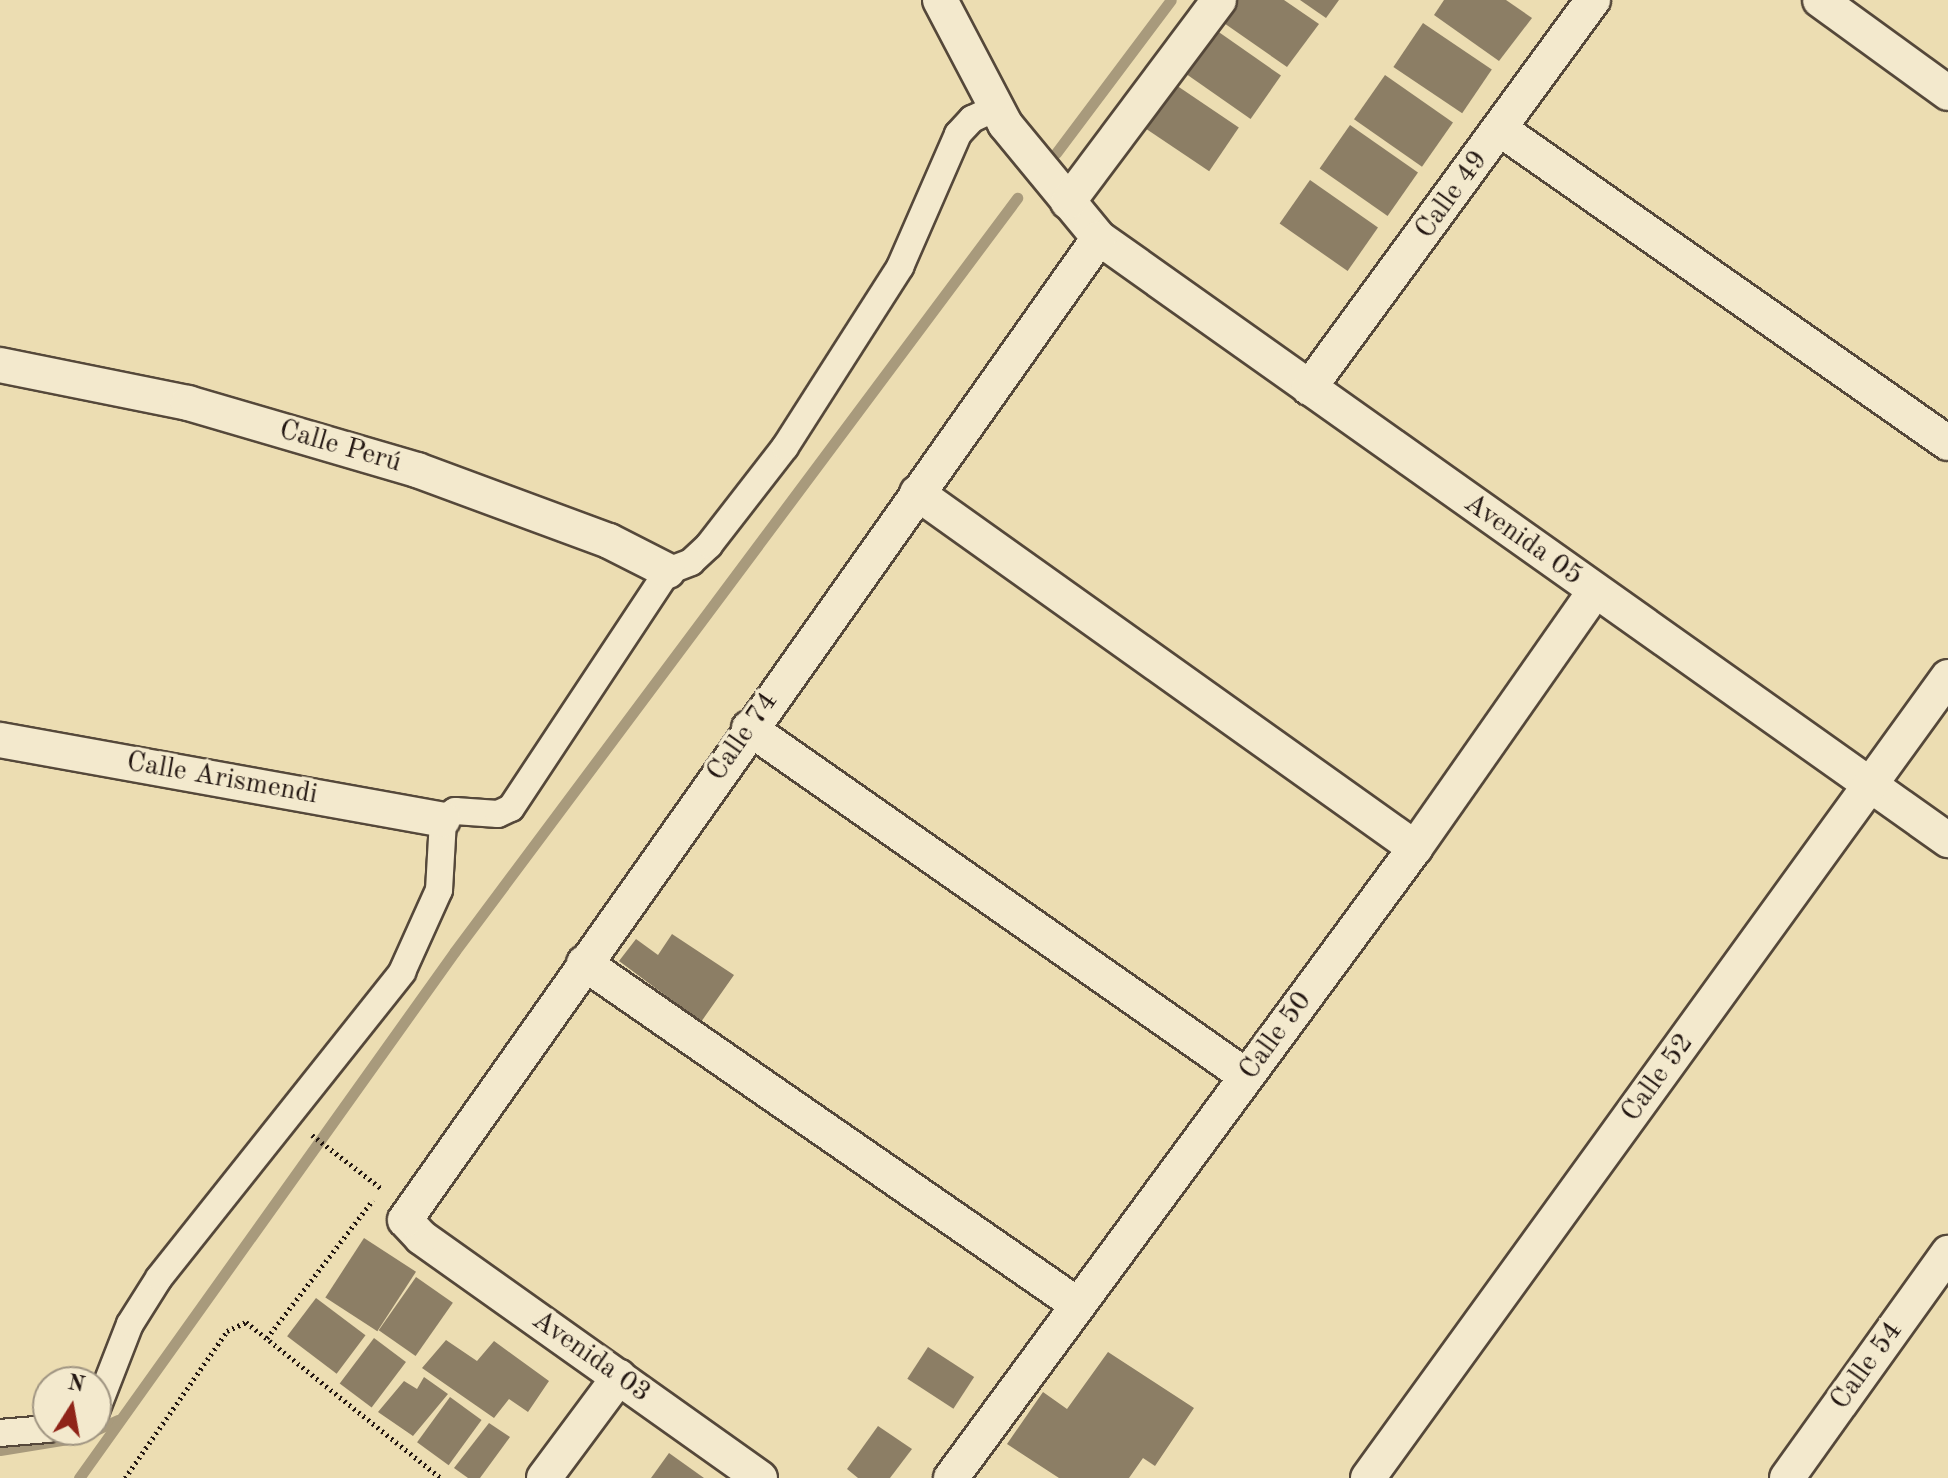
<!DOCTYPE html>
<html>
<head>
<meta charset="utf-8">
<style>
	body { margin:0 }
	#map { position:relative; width:1948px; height:1478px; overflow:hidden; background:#ecddb2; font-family:"Old Standard TT",serif }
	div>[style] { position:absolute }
	.stream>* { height:11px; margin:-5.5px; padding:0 5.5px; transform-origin:5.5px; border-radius:5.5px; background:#a89a7c }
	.building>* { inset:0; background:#8c7e65; transform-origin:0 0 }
	.path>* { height:5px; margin-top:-2.5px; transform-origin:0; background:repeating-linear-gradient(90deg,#231712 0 2px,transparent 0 6px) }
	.roads { filter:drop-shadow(2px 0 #55483a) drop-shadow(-2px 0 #55483a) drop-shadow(0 2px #55483a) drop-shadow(0 -2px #55483a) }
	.pedestrian>* { height:26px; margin:-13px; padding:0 13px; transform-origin:13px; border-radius:13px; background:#f3e9cd }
	.minor>* { height:34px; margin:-17px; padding:0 17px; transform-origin:17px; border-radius:17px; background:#f3e9cd }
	span { translate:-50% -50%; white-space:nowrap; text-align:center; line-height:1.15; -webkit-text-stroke:7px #f3e9cd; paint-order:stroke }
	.street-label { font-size:28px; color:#231712 }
	.north { position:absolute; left:32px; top:1366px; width:80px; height:80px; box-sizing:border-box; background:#f3e9cd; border:2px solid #a09582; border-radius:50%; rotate:11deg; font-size:22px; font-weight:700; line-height:32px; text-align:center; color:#231712 }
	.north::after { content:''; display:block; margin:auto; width:28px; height:36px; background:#8f2418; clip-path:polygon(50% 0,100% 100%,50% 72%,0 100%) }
</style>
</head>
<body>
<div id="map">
	<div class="stream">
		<i style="left:1056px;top:153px;width:191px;rotate:-53.1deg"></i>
		<i style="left:0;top:1450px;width:81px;rotate:-9.2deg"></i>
		<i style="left:80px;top:1437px;width:42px;rotate:-24.1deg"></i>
		<i style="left:79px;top:1478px;width:647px;rotate:-54.49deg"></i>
		<i style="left:455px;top:951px;width:940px;rotate:-53.26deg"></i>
	</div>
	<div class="building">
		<i style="clip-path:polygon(1235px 0,1284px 0,1319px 24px,1287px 67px,1221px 21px)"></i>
		<i style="clip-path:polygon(1300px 0,1339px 0,1326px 18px)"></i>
		<i style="clip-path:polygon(1444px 0,1506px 0,1532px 18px,1499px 61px,1434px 15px)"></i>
		<i style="left:1423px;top:23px;width:83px;height:53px;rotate:34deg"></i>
		<i style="left:1213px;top:28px;width:83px;height:53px;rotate:35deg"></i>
		<i style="left:1385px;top:75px;width:83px;height:54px;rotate:35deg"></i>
		<i style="left:1170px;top:81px;width:83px;height:53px;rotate:34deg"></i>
		<i style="left:1350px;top:125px;width:83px;height:53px;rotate:35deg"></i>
		<i style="left:1310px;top:180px;width:83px;height:53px;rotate:35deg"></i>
		<i style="clip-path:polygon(672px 934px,734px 975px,701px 1022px,619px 961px,636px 939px,658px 955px)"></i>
		<i style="left:364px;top:1238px;width:62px;height:71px;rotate:33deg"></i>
		<i style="left:416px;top:1277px;width:45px;height:65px;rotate:35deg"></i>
		<i style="left:316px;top:1298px;width:62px;height:48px;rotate:37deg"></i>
		<i style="left:374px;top:1338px;width:40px;height:57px;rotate:37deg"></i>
		<i style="clip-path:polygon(446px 1340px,477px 1361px,494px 1341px,549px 1381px,528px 1412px,509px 1399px,494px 1418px,422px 1368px)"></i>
		<i style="left:928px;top:1347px;width:55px;height:38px;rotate:33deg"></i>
		<i style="clip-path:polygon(1108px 1352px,1194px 1408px,1155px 1466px,1143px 1458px,1129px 1478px,1059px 1478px,1007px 1444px,1043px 1392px,1067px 1409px)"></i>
		<i style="clip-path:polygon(424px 1377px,448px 1394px,413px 1436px,378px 1412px,404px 1381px,417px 1389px)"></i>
		<i style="left:450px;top:1397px;width:39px;height:56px;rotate:36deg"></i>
		<i style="clip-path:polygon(489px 1423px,510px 1437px,480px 1478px,468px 1478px,454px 1468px)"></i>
		<i style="clip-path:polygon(878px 1426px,912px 1449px,890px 1478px,858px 1478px,847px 1469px)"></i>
		<i style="clip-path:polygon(669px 1453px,704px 1478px,651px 1478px)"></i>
	</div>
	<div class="path">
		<i style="left:312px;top:1135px;width:88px;rotate:37.6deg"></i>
		<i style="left:267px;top:1338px;width:174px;rotate:-52.5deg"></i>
		<i style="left:125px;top:1478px;width:179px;rotate:-55.2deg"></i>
		<i style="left:227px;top:1331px;width:21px;rotate:-25deg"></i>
		<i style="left:246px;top:1322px;width:250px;rotate:38.7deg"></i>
	</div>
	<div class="roads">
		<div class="pedestrian">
			<i style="left:96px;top:1411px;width:93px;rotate:-68.7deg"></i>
			<i style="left:130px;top:1324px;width:54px;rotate:-57.8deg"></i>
			<i style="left:159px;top:1278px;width:391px;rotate:-51.5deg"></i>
			<i style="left:402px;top:972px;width:90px;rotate:-65.7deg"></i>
			<i style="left:439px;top:890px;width:70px;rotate:-86.7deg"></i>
			<i style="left:443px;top:820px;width:15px;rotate:-37deg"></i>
			<i style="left:455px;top:811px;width:43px;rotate:4deg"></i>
			<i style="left:498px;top:814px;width:14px;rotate:-25deg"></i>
			<i style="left:511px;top:808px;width:284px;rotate:-56.5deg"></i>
			<i style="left:668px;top:571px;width:25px;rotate:-21deg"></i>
			<i style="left:691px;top:562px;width:25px;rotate:-43deg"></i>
			<i style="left:709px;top:545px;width:124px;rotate:-52.2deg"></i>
			<i style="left:785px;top:447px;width:214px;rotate:-57.4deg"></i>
			<i style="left:900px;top:267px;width:145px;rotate:-66.4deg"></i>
			<i style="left:958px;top:134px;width:21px;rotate:-47deg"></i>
			<i style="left:972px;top:119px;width:26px;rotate:-25deg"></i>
			<i style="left:0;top:1433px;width:48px;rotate:-4.8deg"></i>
		</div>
		<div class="minor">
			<i style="left:940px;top:0;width:140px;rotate:62.3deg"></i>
			<i style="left:1005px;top:124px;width:148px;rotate:50.5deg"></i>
			<i style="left:1099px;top:238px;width:1041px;rotate:35.34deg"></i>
			<i style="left:1820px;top:0;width:158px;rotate:36deg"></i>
			<i style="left:1500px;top:129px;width:547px;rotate:35.03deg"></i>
			<i style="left:1068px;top:202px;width:252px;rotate:-53.2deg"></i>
			<i style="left:0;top:365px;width:192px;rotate:11.4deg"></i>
			<i style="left:188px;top:403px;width:239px;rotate:16.3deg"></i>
			<i style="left:417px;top:470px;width:205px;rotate:20.3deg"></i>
			<i style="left:609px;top:541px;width:66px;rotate:27deg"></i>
			<i style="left:1309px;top:388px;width:481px;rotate:-53.8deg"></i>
			<i style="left:917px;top:493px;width:612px;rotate:35.48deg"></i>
			<i style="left:749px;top:728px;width:607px;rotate:35deg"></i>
			<i style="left:0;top:740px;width:450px;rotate:10.2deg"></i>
			<i style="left:584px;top:963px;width:601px;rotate:34.7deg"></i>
			<i style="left:544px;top:1478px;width:126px;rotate:-53.4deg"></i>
			<i style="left:760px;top:1478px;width:416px;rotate:-144.6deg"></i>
			<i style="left:421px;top:1237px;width:23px;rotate:-133deg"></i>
			<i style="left:405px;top:1220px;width:1202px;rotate:-54.75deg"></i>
			<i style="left:951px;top:1478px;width:782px;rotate:-53.63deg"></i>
			<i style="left:1415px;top:848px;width:314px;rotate:-55deg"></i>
			<i style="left:1368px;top:1478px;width:989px;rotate:-54.09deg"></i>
			<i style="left:1787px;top:1478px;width:277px;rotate:-54.4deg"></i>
		</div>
	</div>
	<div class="street-label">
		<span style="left:1452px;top:195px;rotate:-54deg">Calle 49</span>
		<span style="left:340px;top:447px;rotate:16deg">Calle Perú</span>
		<span style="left:1523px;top:540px;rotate:35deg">Avenida 05</span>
		<span style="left:743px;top:737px;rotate:-55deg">Calle 74</span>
		<span style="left:222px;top:779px;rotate:10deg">Calle Arismendi</span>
		<span style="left:1276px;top:1036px;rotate:-54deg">Calle 50</span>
		<span style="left:1658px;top:1078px;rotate:-54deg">Calle 52</span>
		<span style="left:591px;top:1357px;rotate:35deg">Avenida 03</span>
		<span style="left:1867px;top:1366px;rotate:-54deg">Calle 54</span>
	</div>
	<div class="north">N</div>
</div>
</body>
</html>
